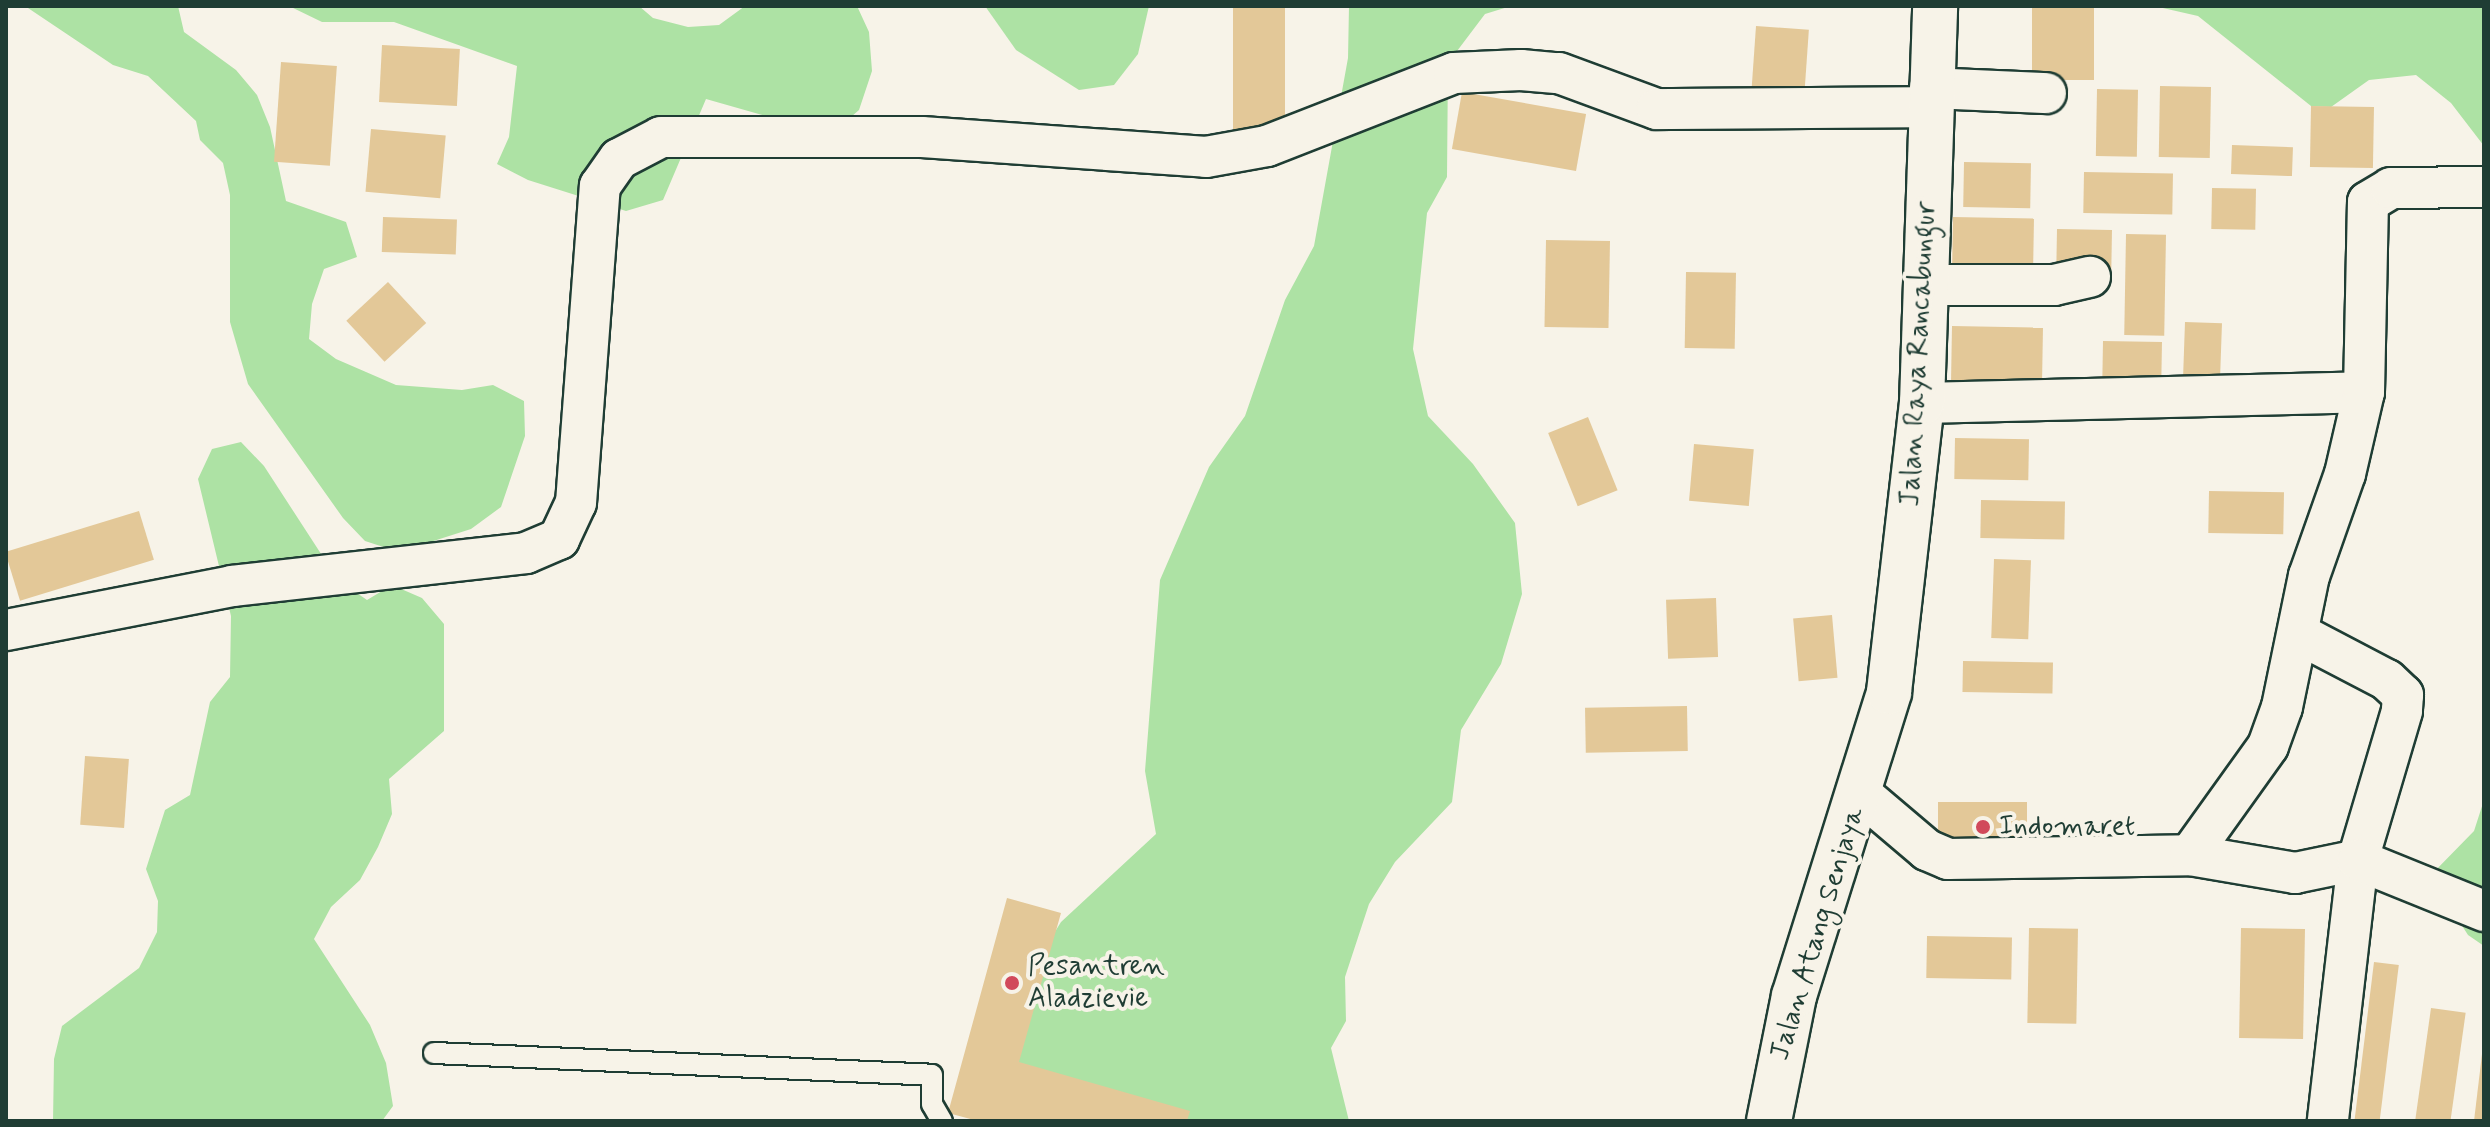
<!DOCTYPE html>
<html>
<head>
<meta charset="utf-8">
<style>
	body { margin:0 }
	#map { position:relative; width:2490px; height:1127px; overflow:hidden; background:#f7f3e8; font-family:Mynerve,sans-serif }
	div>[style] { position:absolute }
	.green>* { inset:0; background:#ade2a4 }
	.building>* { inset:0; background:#e3c898; transform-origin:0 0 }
	.roads { filter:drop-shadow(2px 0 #1f3d34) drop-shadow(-2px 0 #1f3d34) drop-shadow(0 2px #1f3d34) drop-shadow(0 -2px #1f3d34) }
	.lane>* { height:20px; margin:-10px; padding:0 10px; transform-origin:10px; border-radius:10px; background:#f7f3e8 }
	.street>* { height:40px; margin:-20px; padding:0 20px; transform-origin:20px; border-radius:20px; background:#f7f3e8 }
	.secondary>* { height:44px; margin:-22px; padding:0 22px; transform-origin:22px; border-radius:22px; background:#f7f3e8 }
	.dots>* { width:22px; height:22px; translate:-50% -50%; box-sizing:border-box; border:4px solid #f7f3e8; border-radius:50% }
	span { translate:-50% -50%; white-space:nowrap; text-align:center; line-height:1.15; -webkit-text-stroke:8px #f7f3e8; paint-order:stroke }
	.street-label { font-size:28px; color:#1f3d34 }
	.poi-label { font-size:28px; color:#1f3d34 }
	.left { translate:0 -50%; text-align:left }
	.frame { position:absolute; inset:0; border:8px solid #1f3d34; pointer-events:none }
</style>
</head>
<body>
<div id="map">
	<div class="green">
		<i style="clip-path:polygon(25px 6px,178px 6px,184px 32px,236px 70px,257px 95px,270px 127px,286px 201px,346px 222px,357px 257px,324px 269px,312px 304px,309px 339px,336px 359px,396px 385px,462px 390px,493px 385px,524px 401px,525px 436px,501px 507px,471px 529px,399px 552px,365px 541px,343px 518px,248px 384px,230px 322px,230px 195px,223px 163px,200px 140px,196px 121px,148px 76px,113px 65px)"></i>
		<i style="clip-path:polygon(289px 6px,639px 6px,653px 18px,688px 27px,719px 25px,745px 6px,857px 6px,869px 32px,872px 71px,859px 110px,828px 137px,791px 138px,766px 116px,706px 99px,663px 200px,626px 211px,528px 180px,497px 164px,509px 137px,517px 66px,394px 22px,322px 22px)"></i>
		<i style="clip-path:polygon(985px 6px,1149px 6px,1138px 54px,1114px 85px,1079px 90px,1016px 50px)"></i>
		<i style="clip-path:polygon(1349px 6px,1511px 6px,1485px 14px,1448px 63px,1447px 177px,1427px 213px,1413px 349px,1428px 416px,1473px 464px,1515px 523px,1522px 594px,1501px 664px,1461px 730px,1452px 802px,1395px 862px,1369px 904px,1345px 977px,1346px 1021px,1331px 1048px,1349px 1121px,1045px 1121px,1005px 1043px,1025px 980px,1061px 922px,1156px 834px,1145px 771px,1160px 580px,1209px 467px,1245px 416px,1285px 300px,1314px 246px,1348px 58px)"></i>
		<i style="clip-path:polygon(2154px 6px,2484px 6px,2484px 146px,2451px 103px,2416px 75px,2369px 80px,2331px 107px,2311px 106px,2198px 16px)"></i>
		<i style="clip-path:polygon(241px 442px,264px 466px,338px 580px,367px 600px,392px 585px,422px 598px,444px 624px,444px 731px,389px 779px,392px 814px,378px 847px,360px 880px,331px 907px,314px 939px,370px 1025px,386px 1063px,393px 1106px,382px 1121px,53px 1121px,54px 1059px,62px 1026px,139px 968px,157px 932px,158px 901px,146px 869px,165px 810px,190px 795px,210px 702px,230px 677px,231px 616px,198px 479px,212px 449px)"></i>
		<i style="clip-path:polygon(2484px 800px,2484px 946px,2468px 935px,2430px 876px,2474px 831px)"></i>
	</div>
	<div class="building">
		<i style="left:1233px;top:6px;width:52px;height:124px"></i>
		<i style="left:2032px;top:6px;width:62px;height:74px"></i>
		<i style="left:1756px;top:26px;width:53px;height:75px;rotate:4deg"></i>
		<i style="left:382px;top:45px;width:78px;height:57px;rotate:3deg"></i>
		<i style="left:281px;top:62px;width:56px;height:100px;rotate:4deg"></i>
		<i style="left:2160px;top:86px;width:51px;height:71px;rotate:1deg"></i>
		<i style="left:2097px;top:89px;width:41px;height:67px;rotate:1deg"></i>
		<i style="left:1462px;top:92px;width:126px;height:58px;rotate:10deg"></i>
		<i style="left:2311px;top:106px;width:63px;height:61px;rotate:1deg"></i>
		<i style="left:371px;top:129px;width:75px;height:63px;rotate:5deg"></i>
		<i style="left:2232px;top:145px;width:61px;height:29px;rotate:2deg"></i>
		<i style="left:1964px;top:162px;width:67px;height:45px;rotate:1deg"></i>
		<i style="left:2084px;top:172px;width:89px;height:41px;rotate:1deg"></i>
		<i style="left:2212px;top:188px;width:44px;height:41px;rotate:1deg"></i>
		<i style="left:383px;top:217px;width:74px;height:35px;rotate:2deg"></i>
		<i style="left:1953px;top:217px;width:81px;height:62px;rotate:1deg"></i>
		<i style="left:2057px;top:229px;width:55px;height:43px;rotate:1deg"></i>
		<i style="left:2126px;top:234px;width:40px;height:101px;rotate:1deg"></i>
		<i style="left:1546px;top:240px;width:64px;height:87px;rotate:1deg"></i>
		<i style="left:1686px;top:272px;width:50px;height:76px;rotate:1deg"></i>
		<i style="left:388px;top:282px;width:56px;height:57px;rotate:47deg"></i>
		<i style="left:2185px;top:322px;width:37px;height:58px;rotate:2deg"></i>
		<i style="left:1952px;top:326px;width:91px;height:60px;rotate:1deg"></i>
		<i style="left:2103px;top:341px;width:59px;height:54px;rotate:1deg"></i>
		<i style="left:1588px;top:417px;width:79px;height:43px;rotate:68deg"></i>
		<i style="left:1955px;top:438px;width:74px;height:41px;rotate:1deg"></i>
		<i style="left:1694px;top:444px;width:60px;height:57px;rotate:5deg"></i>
		<i style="left:2209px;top:491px;width:75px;height:42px;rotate:1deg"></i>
		<i style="left:1981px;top:500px;width:84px;height:38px;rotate:1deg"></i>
		<i style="left:139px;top:511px;width:51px;height:140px;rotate:73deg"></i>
		<i style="left:1994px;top:559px;width:37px;height:79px;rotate:2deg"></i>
		<i style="left:1716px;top:598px;width:59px;height:50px;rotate:88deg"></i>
		<i style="left:1832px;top:615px;width:63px;height:39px;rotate:85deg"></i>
		<i style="left:1963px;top:661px;width:90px;height:31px;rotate:1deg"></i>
		<i style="left:1687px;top:706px;width:45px;height:102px;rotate:89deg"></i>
		<i style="left:85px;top:756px;width:44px;height:69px;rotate:4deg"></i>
		<i style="left:1938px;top:802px;width:89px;height:50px"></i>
		<i style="clip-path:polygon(1007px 898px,1061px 913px,1019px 1062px,1190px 1111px,1187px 1121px,978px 1121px,948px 1113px)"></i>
		<i style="left:2029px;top:928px;width:49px;height:95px;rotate:1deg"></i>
		<i style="left:2241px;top:928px;width:64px;height:110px;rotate:1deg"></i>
		<i style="left:1927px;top:936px;width:85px;height:42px;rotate:1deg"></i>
		<i style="left:2374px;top:962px;width:25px;height:160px;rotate:7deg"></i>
		<i style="left:2431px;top:1008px;width:35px;height:114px;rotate:8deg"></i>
		<i style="clip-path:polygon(2482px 1054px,2484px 1121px,2474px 1121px)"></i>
	</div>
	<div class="roads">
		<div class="lane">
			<i style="left:434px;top:1053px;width:498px;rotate:2.5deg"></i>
			<i style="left:932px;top:1075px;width:29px;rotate:90deg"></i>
			<i style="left:932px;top:1104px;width:20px;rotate:60deg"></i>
		</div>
		<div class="street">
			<i style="left:1930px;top:88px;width:116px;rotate:2.5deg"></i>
			<i style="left:1924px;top:285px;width:130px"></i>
			<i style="left:2054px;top:285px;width:37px;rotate:-13deg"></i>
			<i style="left:1922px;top:403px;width:442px;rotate:-1.4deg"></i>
			<i style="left:6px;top:630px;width:230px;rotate:-11deg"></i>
			<i style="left:232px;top:586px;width:296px;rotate:-6.4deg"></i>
			<i style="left:526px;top:553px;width:36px;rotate:-23deg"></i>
			<i style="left:559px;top:539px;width:40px;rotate:-65deg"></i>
			<i style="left:576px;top:503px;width:318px;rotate:-85.7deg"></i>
			<i style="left:600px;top:186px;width:33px;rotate:-55deg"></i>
			<i style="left:619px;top:159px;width:47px;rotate:-27.6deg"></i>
			<i style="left:661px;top:137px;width:261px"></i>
			<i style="left:922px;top:137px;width:285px;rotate:4deg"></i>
			<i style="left:1206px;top:157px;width:62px;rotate:-10.2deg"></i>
			<i style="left:1267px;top:146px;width:201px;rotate:-21.3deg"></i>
			<i style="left:1454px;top:73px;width:67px;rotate:-2.6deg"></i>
			<i style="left:1521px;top:70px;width:38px;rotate:5deg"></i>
			<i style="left:1559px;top:73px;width:104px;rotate:20.2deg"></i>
			<i style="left:1657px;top:109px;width:272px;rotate:-0.4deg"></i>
			<i style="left:2299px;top:634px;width:99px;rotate:27.6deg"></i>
			<i style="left:2387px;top:680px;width:22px;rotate:43deg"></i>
			<i style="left:2403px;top:695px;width:16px;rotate:94deg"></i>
			<i style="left:2402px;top:711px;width:155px;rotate:106.5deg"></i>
			<i style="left:2358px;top:860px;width:263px;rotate:96.6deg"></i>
			<i style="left:1861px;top:794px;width:87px;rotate:40.3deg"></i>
			<i style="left:1927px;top:850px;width:23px;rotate:23deg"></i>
			<i style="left:1948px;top:859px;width:242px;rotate:-0.9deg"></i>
			<i style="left:2190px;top:855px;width:107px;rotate:9.7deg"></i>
			<i style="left:2295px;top:873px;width:64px;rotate:-11.7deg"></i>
			<i style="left:2358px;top:860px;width:136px;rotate:22deg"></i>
			<i style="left:2190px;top:855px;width:134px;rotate:-54.4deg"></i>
			<i style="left:2268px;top:746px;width:41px;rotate:-70.3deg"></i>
			<i style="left:2282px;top:707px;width:134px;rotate:-78.4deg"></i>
			<i style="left:2309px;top:576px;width:108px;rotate:-70.6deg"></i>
			<i style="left:2345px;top:474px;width:84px;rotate:-77deg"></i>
			<i style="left:2364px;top:392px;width:190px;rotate:-88.8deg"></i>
			<i style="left:2368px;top:202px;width:27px;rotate:-31deg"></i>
			<i style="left:2391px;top:188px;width:93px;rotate:-0.6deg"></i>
		</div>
		<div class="secondary">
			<i style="left:1769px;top:1121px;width:127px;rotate:-78.7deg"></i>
			<i style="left:1794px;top:996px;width:318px;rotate:-72.6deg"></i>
			<i style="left:1889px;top:692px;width:291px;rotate:-83.5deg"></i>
			<i style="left:1922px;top:403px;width:397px;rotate:-88.1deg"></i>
		</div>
	</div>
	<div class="dots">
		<i style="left:1983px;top:827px;background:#d1495b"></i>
		<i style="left:1012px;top:983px;background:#d1495b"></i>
	</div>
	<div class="street-label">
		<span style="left:1919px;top:354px;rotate:-87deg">Jalan Raya Rancabungur</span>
		<span style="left:1818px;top:934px;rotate:-73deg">Jalan Atang Senjaya</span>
	</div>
	<div class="poi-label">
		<span class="left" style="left:1999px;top:827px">Indomaret</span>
		<span class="left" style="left:1028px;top:983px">Pesantren<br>Aladzievie</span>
	</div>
	<div class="frame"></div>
</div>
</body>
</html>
